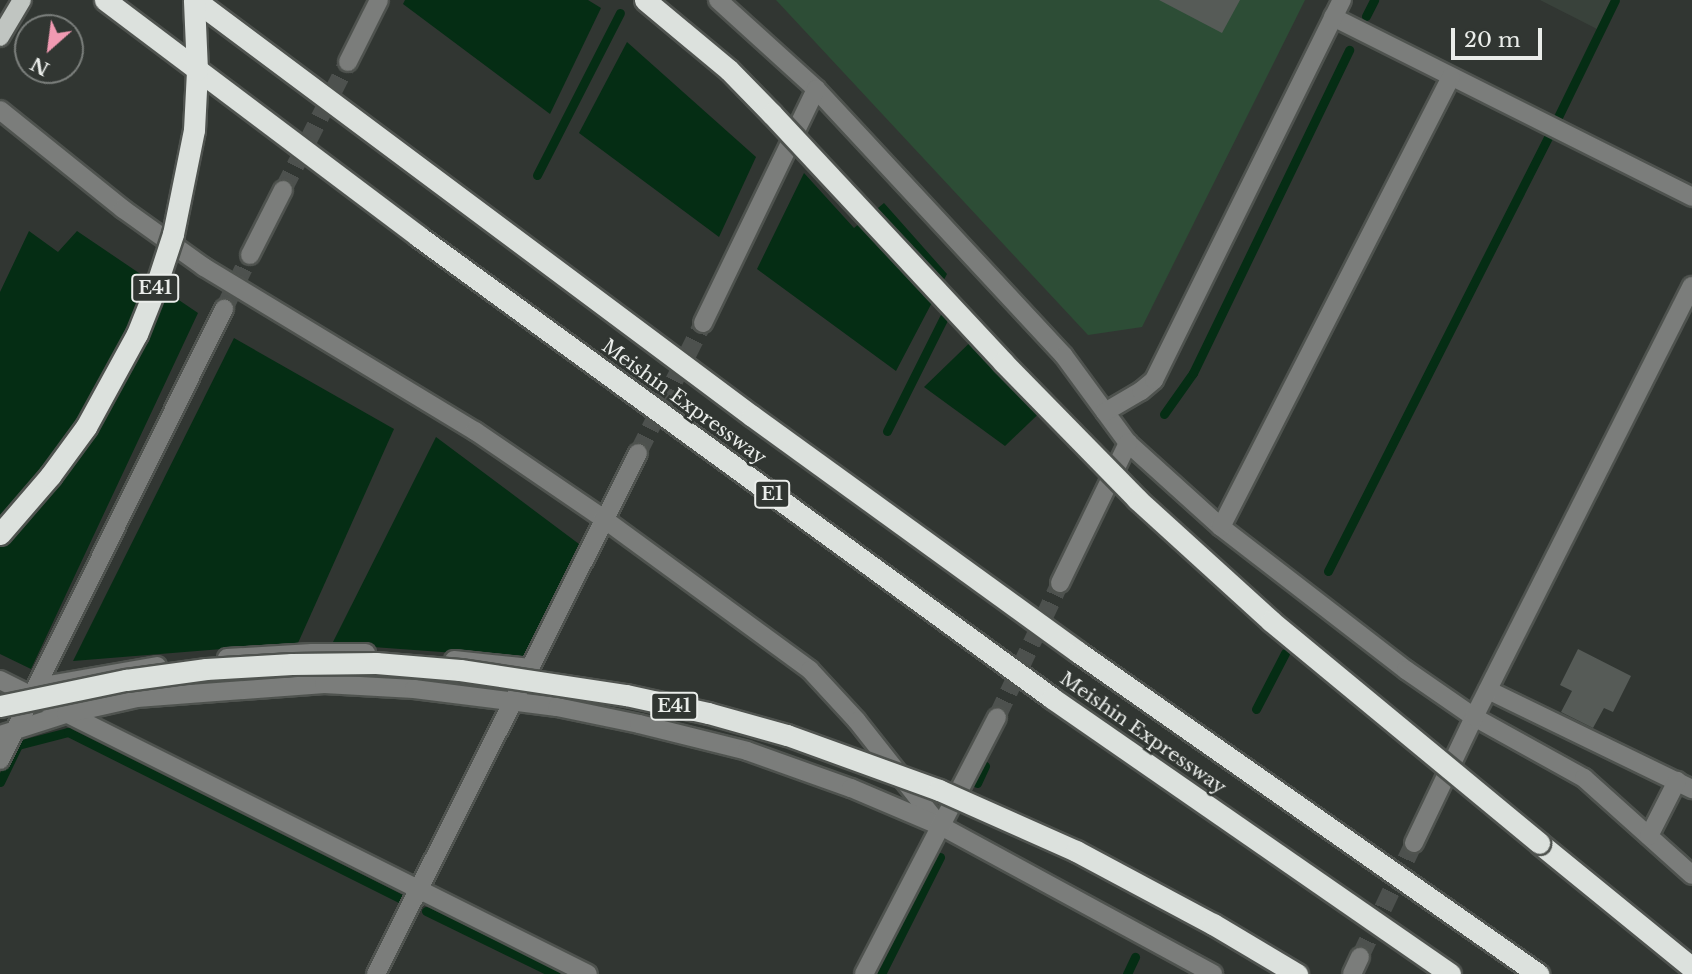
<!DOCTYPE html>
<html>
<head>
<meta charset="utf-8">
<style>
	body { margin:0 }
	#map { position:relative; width:1692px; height:974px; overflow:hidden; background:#313632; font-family:"Libre Baskerville",serif }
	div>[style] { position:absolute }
	.built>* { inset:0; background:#39423b }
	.green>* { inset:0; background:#2d4d36 }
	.water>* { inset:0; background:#052d14 }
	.stream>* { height:9px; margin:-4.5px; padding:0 4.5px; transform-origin:4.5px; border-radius:4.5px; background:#052d14 }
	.building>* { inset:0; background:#565b57 }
	.minor-tunnel>* { height:18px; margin-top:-9px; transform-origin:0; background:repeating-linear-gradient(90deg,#4d514e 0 18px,transparent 0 27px) }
	.roads { filter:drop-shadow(2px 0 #4f534f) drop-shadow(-2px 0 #4f534f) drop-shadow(0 2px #4f534f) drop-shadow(0 -2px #4f534f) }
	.minor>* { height:18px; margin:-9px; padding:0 9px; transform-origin:9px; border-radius:9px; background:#7b7d7b }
	.major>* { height:18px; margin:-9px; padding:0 9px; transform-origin:9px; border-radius:9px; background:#c0c5c1 }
	.highway>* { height:21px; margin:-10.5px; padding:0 10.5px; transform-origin:10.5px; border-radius:10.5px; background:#dce1dd }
	.bridges { filter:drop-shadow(2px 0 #4f534f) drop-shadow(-2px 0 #4f534f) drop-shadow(0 2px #4f534f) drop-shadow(0 -2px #4f534f) }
	.highway-bridge>* { height:21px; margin:-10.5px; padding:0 10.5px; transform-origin:10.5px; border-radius:10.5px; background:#dce1dd }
	span { translate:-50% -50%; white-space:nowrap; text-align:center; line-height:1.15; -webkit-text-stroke:5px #313632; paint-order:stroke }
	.shield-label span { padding:2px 5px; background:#313632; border:2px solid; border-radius:5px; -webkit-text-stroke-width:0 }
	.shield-label { font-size:18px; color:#eaedea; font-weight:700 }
	.street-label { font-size:19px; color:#eaedea }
	.north { position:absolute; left:14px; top:14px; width:70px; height:70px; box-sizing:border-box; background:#313632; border:2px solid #7b7f7c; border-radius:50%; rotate:208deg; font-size:19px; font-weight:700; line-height:28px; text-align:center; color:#eaedea }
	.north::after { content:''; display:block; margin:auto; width:24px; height:32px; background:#f19ab2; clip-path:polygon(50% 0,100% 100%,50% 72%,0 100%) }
	.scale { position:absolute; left:1451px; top:28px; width:91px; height:32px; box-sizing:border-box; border:4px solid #eaedea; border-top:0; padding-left:9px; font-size:21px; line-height:24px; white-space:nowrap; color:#eaedea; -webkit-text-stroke:5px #313632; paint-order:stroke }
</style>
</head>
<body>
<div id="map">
	<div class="built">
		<i style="clip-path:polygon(1540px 0,1611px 0,1597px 29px)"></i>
	</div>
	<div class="green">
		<i style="clip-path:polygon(776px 0,1305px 0,1142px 327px,1088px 335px)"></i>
	</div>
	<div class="water">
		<i style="clip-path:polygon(405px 0,588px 0,601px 8px,550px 114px,403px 4px)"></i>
		<i style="clip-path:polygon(627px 42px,756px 157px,719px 237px,579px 133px)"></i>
		<i style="clip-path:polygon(804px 173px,854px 228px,884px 203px,947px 274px,896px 371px,757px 269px)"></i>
		<i style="clip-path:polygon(29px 231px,58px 252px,77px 231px,198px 313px,31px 669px,0 654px,0 292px)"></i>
		<i style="clip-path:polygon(985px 328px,1052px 401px,1005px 446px,924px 387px)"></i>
		<i style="clip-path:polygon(234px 338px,394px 429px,298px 643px,73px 661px)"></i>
		<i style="clip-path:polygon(436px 437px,579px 544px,523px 658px,332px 644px)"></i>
	</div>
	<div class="stream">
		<i style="left:1366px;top:16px;width:18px;rotate:-63deg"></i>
		<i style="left:1557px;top:119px;width:132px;rotate:-64deg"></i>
		<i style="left:537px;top:175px;width:182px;rotate:-62.9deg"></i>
		<i style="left:1164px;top:414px;width:50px;rotate:-54.7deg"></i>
		<i style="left:1193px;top:373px;width:359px;rotate:-64.2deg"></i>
		<i style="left:887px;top:431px;width:127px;rotate:-63.4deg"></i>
		<i style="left:1328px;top:571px;width:490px;rotate:-63.1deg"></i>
		<i style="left:1256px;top:709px;width:63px;rotate:-62.6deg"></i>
		<i style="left:0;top:782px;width:41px;rotate:-64.1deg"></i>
		<i style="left:18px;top:745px;width:52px;rotate:-14.6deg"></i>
		<i style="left:68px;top:732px;width:373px;rotate:26.6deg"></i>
		<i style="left:977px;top:783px;width:19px;rotate:-65deg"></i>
		<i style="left:426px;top:911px;width:144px;rotate:26deg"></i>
		<i style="left:881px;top:974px;width:131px;rotate:-63.2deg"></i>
		<i style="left:1127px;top:974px;width:19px;rotate:-65deg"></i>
	</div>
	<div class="building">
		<i style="clip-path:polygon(1159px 0,1240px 0,1222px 33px)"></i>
		<i style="clip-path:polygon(1578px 649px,1631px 676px,1613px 712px,1604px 708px,1593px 728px,1561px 712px,1572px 691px,1560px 685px)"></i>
	</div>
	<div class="minor-tunnel">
		<i style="left:283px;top:190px;width:144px;rotate:-63.1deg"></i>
		<i style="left:224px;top:309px;width:60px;rotate:-64.3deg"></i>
		<i style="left:638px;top:453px;width:145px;rotate:-63.4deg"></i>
		<i style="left:997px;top:717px;width:148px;rotate:-64.8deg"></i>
		<i style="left:1360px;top:957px;width:126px;rotate:-64.7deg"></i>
	</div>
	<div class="roads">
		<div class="minor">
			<i style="left:718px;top:0;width:132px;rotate:42.2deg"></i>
			<i style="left:816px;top:89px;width:364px;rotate:47.1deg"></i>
			<i style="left:1064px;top:356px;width:108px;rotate:53.7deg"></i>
			<i style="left:1128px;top:443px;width:125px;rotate:42.1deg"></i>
			<i style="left:1221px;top:527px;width:234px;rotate:37.7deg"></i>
			<i style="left:1406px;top:670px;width:83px;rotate:34.7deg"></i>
			<i style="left:1474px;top:717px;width:126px;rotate:29deg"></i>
			<i style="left:1584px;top:778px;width:145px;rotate:41.9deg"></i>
			<i style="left:1333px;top:17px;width:402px;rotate:26.6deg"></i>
			<i style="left:348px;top:62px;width:69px;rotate:-63.4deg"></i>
			<i style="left:0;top:110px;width:158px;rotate:38.8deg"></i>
			<i style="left:123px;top:209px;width:100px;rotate:35.6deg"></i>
			<i style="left:204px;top:267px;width:317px;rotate:31.2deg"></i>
			<i style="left:475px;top:431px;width:156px;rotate:34.3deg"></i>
			<i style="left:604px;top:519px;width:255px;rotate:36.2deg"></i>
			<i style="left:810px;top:670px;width:69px;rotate:47.3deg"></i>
			<i style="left:857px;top:721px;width:132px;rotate:51.7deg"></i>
			<i style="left:939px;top:825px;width:312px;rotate:28.5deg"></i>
			<i style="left:250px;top:255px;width:73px;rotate:-63.1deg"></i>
			<i style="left:703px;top:323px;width:260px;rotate:-64.2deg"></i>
			<i style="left:1105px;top:412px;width:42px;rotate:-30.3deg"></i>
			<i style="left:1141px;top:391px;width:17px;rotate:-40deg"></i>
			<i style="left:1154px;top:380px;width:424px;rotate:-63.7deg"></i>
			<i style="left:1221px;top:527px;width:505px;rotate:-62.93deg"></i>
			<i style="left:1060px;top:583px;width:156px;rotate:-64.1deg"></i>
			<i style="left:227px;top:658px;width:85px;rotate:-3.4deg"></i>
			<i style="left:312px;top:653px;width:54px"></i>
			<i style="left:454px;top:660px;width:77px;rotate:5.9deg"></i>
			<i style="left:0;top:680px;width:657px;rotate:26.57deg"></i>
			<i style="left:37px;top:687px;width:122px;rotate:-9.9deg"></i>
			<i style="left:1488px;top:690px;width:227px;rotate:25.9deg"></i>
			<i style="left:0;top:735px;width:69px;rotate:-17.7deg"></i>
			<i style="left:66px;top:714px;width:73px;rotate:-12.7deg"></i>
			<i style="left:137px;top:698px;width:188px;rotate:-4.3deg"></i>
			<i style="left:324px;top:684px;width:90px;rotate:3.2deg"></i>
			<i style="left:414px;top:689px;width:144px;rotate:7.2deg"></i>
			<i style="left:557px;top:707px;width:84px;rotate:11.7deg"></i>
			<i style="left:639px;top:724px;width:111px;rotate:14deg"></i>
			<i style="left:747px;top:751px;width:110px;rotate:19.6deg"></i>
			<i style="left:851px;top:788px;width:92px;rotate:23deg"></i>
			<i style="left:0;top:760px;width:504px;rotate:-63.59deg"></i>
			<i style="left:1649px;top:836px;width:62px;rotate:-63deg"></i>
			<i style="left:1414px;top:843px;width:140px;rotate:-64.5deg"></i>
			<i style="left:1474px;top:717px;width:483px;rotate:-63.2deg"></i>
			<i style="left:376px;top:974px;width:583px;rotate:-63.3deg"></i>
			<i style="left:864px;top:974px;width:289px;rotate:-62.6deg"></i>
			<i style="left:1352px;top:974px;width:19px;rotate:-65deg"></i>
		</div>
		<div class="major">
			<i style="left:0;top:37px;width:43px;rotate:-59.3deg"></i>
		</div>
		<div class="highway">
			<i style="left:1539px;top:843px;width:198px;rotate:39.2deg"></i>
		</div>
	</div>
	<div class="bridges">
		<div class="highway-bridge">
			<i style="left:105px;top:0;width:392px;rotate:37deg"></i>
			<i style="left:418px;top:236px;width:784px;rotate:36.08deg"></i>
			<i style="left:1052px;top:698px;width:484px;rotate:34.7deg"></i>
			<i style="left:195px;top:0;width:695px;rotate:36.75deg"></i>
			<i style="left:752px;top:416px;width:402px;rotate:35.9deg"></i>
			<i style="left:1078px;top:652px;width:562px;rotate:34.99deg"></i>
			<i style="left:645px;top:0;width:109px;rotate:39.8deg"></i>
			<i style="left:729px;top:70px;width:62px;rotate:45.7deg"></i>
			<i style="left:772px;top:114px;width:339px;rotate:47deg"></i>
			<i style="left:1003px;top:362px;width:192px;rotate:45.6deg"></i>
			<i style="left:1137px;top:499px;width:181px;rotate:42.3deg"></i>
			<i style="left:1271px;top:621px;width:348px;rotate:39.6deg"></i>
			<i style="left:0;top:534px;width:77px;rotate:-49.2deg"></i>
			<i style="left:50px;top:476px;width:61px;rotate:-53.7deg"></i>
			<i style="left:86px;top:427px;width:106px;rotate:-61.3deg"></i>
			<i style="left:137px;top:334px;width:48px;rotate:-68.2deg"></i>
			<i style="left:155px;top:289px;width:58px;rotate:-71.9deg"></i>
			<i style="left:173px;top:234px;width:106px;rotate:-78.6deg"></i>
			<i style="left:194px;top:130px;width:60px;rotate:-87.1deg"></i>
			<i style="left:197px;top:70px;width:70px;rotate:-92.5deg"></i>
			<i style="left:0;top:706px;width:129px;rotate:-11.7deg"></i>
			<i style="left:126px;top:680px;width:81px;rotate:-7.8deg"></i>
			<i style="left:206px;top:669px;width:86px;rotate:-3.3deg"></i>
			<i style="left:292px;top:664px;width:84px;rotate:-0.7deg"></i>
			<i style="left:376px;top:663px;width:84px;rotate:4.8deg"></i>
			<i style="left:460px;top:670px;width:168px;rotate:8.6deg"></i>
			<i style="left:626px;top:695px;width:84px;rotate:12.4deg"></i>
			<i style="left:708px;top:713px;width:82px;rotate:15.6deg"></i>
			<i style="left:787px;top:735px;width:162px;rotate:19.9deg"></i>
			<i style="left:939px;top:790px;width:150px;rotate:24deg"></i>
			<i style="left:1076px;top:851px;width:155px;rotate:28.1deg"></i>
			<i style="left:1213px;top:924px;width:98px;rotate:30.8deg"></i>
		</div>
	</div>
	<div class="shield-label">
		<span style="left:155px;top:288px">E41</span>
		<span style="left:772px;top:494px">E1</span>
		<span style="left:674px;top:706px">E41</span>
	</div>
	<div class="street-label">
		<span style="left:684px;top:402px;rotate:36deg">Meishin Expressway</span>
		<span style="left:1143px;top:733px;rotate:35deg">Meishin Expressway</span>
	</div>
	<div class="north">N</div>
	<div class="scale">20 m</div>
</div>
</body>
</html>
